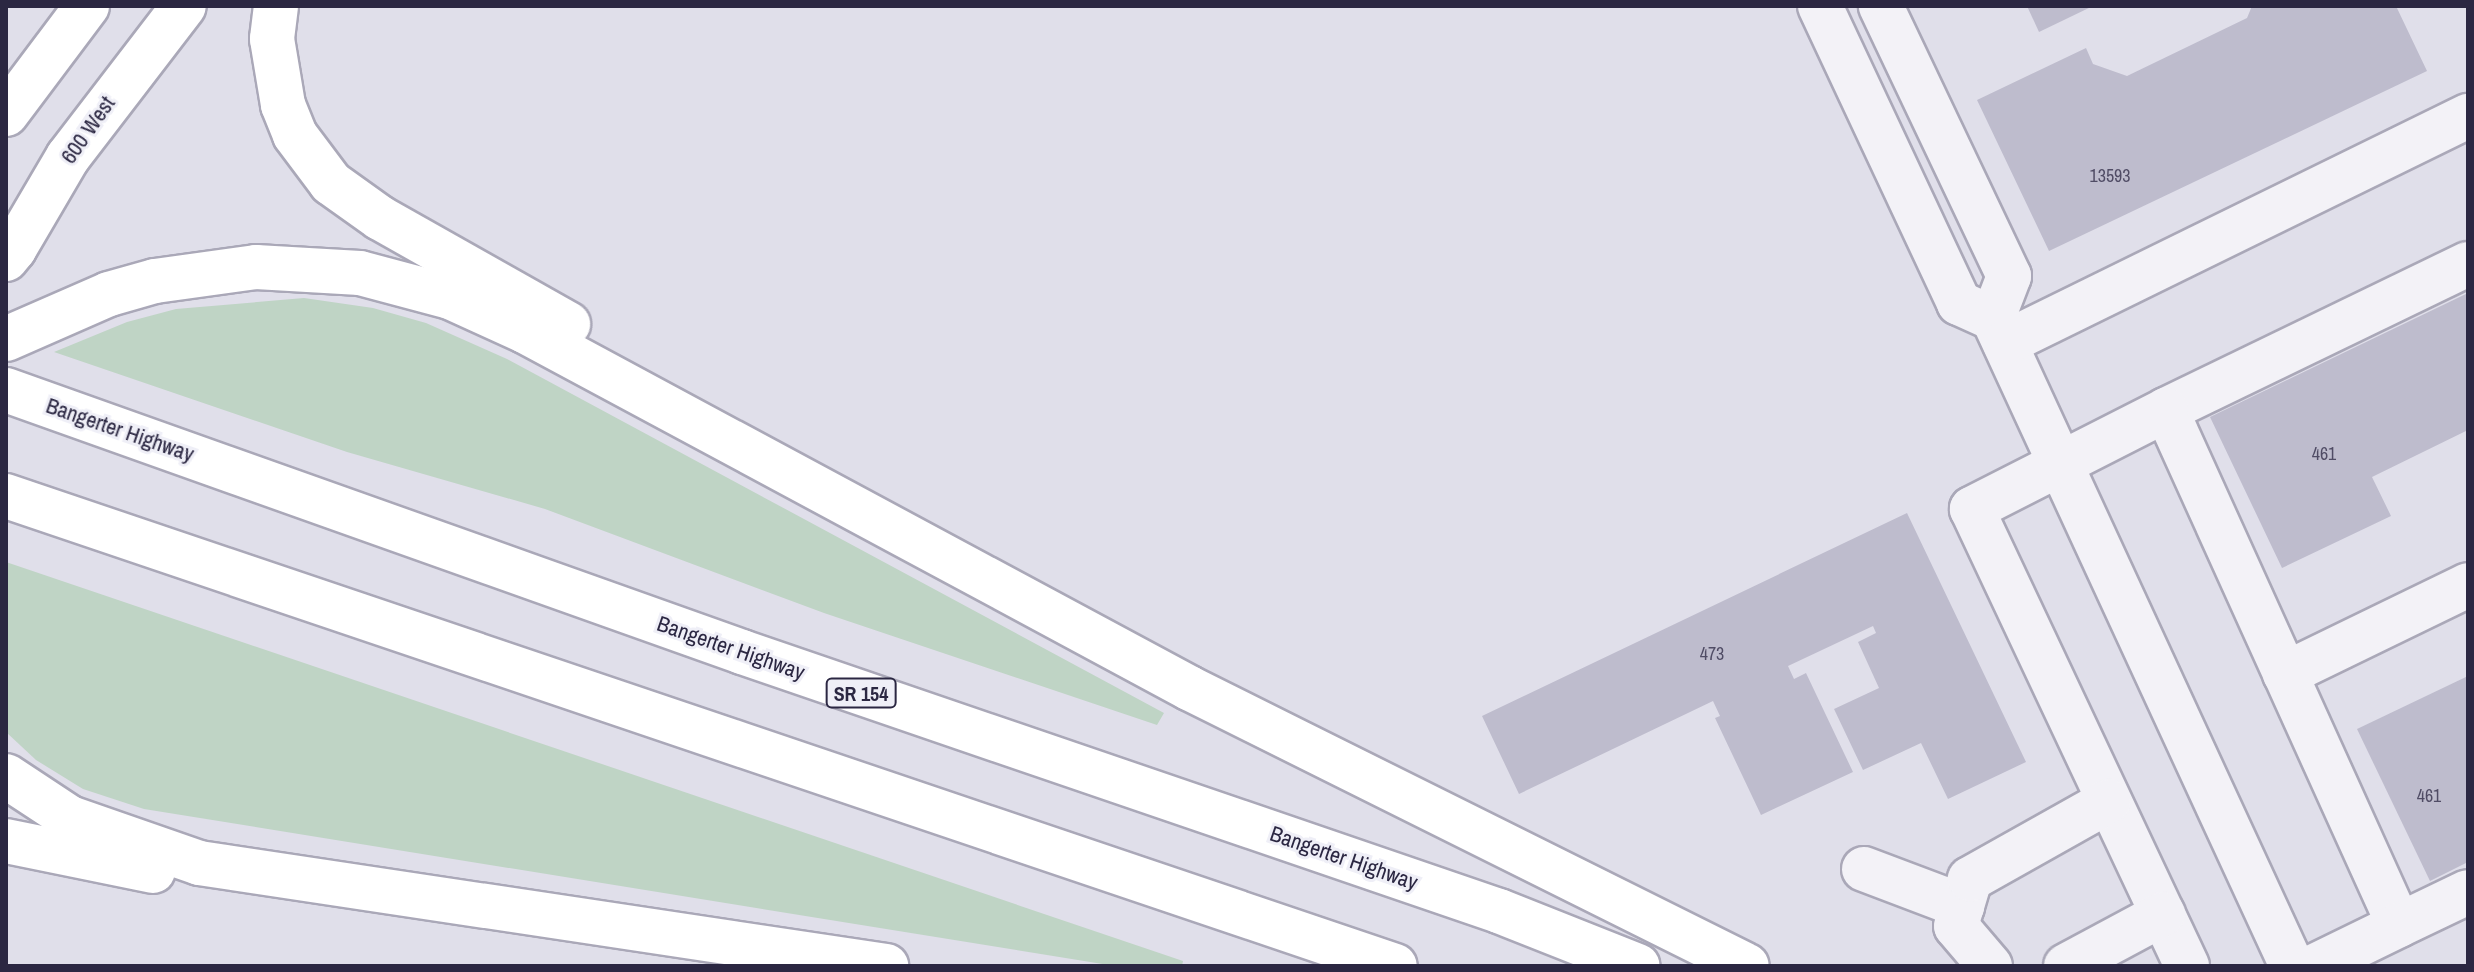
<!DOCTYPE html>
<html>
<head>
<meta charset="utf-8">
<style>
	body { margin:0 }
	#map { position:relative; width:2474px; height:972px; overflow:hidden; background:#e0dfea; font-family:"Archivo Narrow",sans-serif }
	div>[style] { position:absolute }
	.green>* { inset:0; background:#bfd4c5 }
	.building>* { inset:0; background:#bebccd }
	.roads { filter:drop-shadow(2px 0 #aaa8b8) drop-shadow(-2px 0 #aaa8b8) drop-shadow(0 2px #aaa8b8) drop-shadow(0 -2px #aaa8b8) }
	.minor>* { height:44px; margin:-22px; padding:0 22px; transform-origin:22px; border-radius:22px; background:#f3f2f7 }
	.major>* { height:44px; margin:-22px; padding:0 22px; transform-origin:22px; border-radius:22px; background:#fff }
	.highway>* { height:44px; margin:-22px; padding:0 22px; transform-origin:22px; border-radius:22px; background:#fff }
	span { translate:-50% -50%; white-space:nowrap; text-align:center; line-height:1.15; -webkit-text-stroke:6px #efeff7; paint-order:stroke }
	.number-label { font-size:18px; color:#504c65 }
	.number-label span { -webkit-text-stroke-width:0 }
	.shield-label span { padding:2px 6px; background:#efeff7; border:2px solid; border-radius:6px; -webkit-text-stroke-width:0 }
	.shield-label { font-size:20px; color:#2b2742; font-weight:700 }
	.street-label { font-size:22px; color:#2b2742 }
	.frame { position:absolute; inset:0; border:8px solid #2b2742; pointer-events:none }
</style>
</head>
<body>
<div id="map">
	<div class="green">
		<i style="clip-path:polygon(304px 298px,373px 308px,426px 323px,507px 359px,1164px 713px,1157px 725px,824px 613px,545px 509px,347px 452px,54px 352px,127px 322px,176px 309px)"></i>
		<i style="clip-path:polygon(6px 562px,1183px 961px,1182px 966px,1115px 966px,144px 809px,83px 789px,36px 760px,6px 732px)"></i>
	</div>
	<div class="building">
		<i style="clip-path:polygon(2027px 6px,2093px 6px,2039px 32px)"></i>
		<i style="clip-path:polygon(2252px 6px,2396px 6px,2427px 71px,2049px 251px,1977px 100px,2086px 48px,2093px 64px,2127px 76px,2247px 18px)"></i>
		<i style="clip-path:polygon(2468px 293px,2468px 430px,2372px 477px,2391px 516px,2282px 568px,2210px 417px)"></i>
		<i style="clip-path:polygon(1907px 513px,2026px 762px,1948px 799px,1921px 743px,1863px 770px,1834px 709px,1879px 688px,1858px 642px,1876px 633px,1873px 626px,1788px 666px,1794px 679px,1806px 673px,1853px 772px,1761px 815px,1715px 718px,1720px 716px,1713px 701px,1519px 794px,1482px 716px)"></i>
		<i style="clip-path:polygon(2468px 676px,2468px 862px,2430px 881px,2357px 729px)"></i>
	</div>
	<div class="roads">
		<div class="minor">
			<i style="left:1820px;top:6px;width:328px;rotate:64.9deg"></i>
			<i style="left:1959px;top:303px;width:37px;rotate:24deg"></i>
			<i style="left:1993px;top:318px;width:45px;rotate:-69.1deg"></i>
			<i style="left:2009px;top:276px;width:299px;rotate:-115.4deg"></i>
			<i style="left:2468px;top:264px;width:335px;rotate:154.2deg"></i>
			<i style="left:2166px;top:410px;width:565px;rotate:65.66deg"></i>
			<i style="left:2399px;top:925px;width:76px;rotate:-25.6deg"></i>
			<i style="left:1993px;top:318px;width:714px;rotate:65.23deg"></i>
			<i style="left:2005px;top:343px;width:516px;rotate:-26.12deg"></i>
			<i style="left:2166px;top:410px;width:218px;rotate:153deg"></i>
			<i style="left:1972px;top:509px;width:505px;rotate:64.8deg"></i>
			<i style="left:2285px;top:674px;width:203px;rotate:-25.9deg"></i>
			<i style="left:1864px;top:869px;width:105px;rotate:20.7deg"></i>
			<i style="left:1990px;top:966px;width:52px;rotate:-130.4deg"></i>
			<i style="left:1956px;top:926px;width:49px;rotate:-73.4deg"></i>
			<i style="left:1970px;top:879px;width:159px;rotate:-29.3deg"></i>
			<i style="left:2066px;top:966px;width:110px;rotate:-28.2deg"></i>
			<i style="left:2315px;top:966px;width:93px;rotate:-26deg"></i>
		</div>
		<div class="major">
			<i style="left:6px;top:114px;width:135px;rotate:-53.1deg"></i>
			<i style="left:14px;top:249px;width:107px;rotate:-59.6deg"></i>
			<i style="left:68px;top:157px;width:190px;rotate:-52.5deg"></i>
		</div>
		<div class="highway">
			<i style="left:276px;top:6px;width:33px;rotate:97deg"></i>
			<i style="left:272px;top:39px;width:67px;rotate:80.5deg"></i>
			<i style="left:283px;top:105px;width:32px;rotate:68deg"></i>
			<i style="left:295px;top:135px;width:60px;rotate:53.1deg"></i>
			<i style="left:331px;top:183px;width:60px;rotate:35.5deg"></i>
			<i style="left:380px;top:218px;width:216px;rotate:29.4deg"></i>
			<i style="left:6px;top:259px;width:13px;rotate:-51deg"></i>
			<i style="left:6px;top:339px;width:112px;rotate:-23.6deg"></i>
			<i style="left:109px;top:294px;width:48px;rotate:-15.8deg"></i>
			<i style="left:155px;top:281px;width:102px;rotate:-7.9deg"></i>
			<i style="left:256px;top:267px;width:104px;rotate:3.3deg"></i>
			<i style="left:360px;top:273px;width:93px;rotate:14.9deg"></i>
			<i style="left:450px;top:297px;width:82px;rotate:24.4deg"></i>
			<i style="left:525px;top:331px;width:754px;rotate:28.26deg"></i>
			<i style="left:1189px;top:688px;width:623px;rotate:26.48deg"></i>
			<i style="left:6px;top:390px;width:781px;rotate:19.59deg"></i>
			<i style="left:742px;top:652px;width:800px;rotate:18.89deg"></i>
			<i style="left:1499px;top:911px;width:149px;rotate:21.6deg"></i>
			<i style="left:6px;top:496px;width:1466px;rotate:18.69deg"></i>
			<i style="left:6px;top:776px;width:77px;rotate:33.3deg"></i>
			<i style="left:70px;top:818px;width:137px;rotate:19.2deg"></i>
			<i style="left:199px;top:863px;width:695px;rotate:8.53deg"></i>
			<i style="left:6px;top:841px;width:150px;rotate:11.5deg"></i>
		</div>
	</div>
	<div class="number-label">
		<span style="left:2110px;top:176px">13593</span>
		<span style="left:2324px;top:454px">461</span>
		<span style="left:1712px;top:654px">473</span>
		<span style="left:2429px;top:796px">461</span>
	</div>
	<div class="shield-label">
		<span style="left:861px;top:693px">SR 154</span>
	</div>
	<div class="street-label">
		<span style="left:88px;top:130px;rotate:-55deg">600 West</span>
		<span style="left:120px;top:430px;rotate:19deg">Bangerter Highway</span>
		<span style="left:731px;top:648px;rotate:19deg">Bangerter Highway</span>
		<span style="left:1344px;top:858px;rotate:19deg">Bangerter Highway</span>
	</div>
	<div class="frame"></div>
</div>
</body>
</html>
